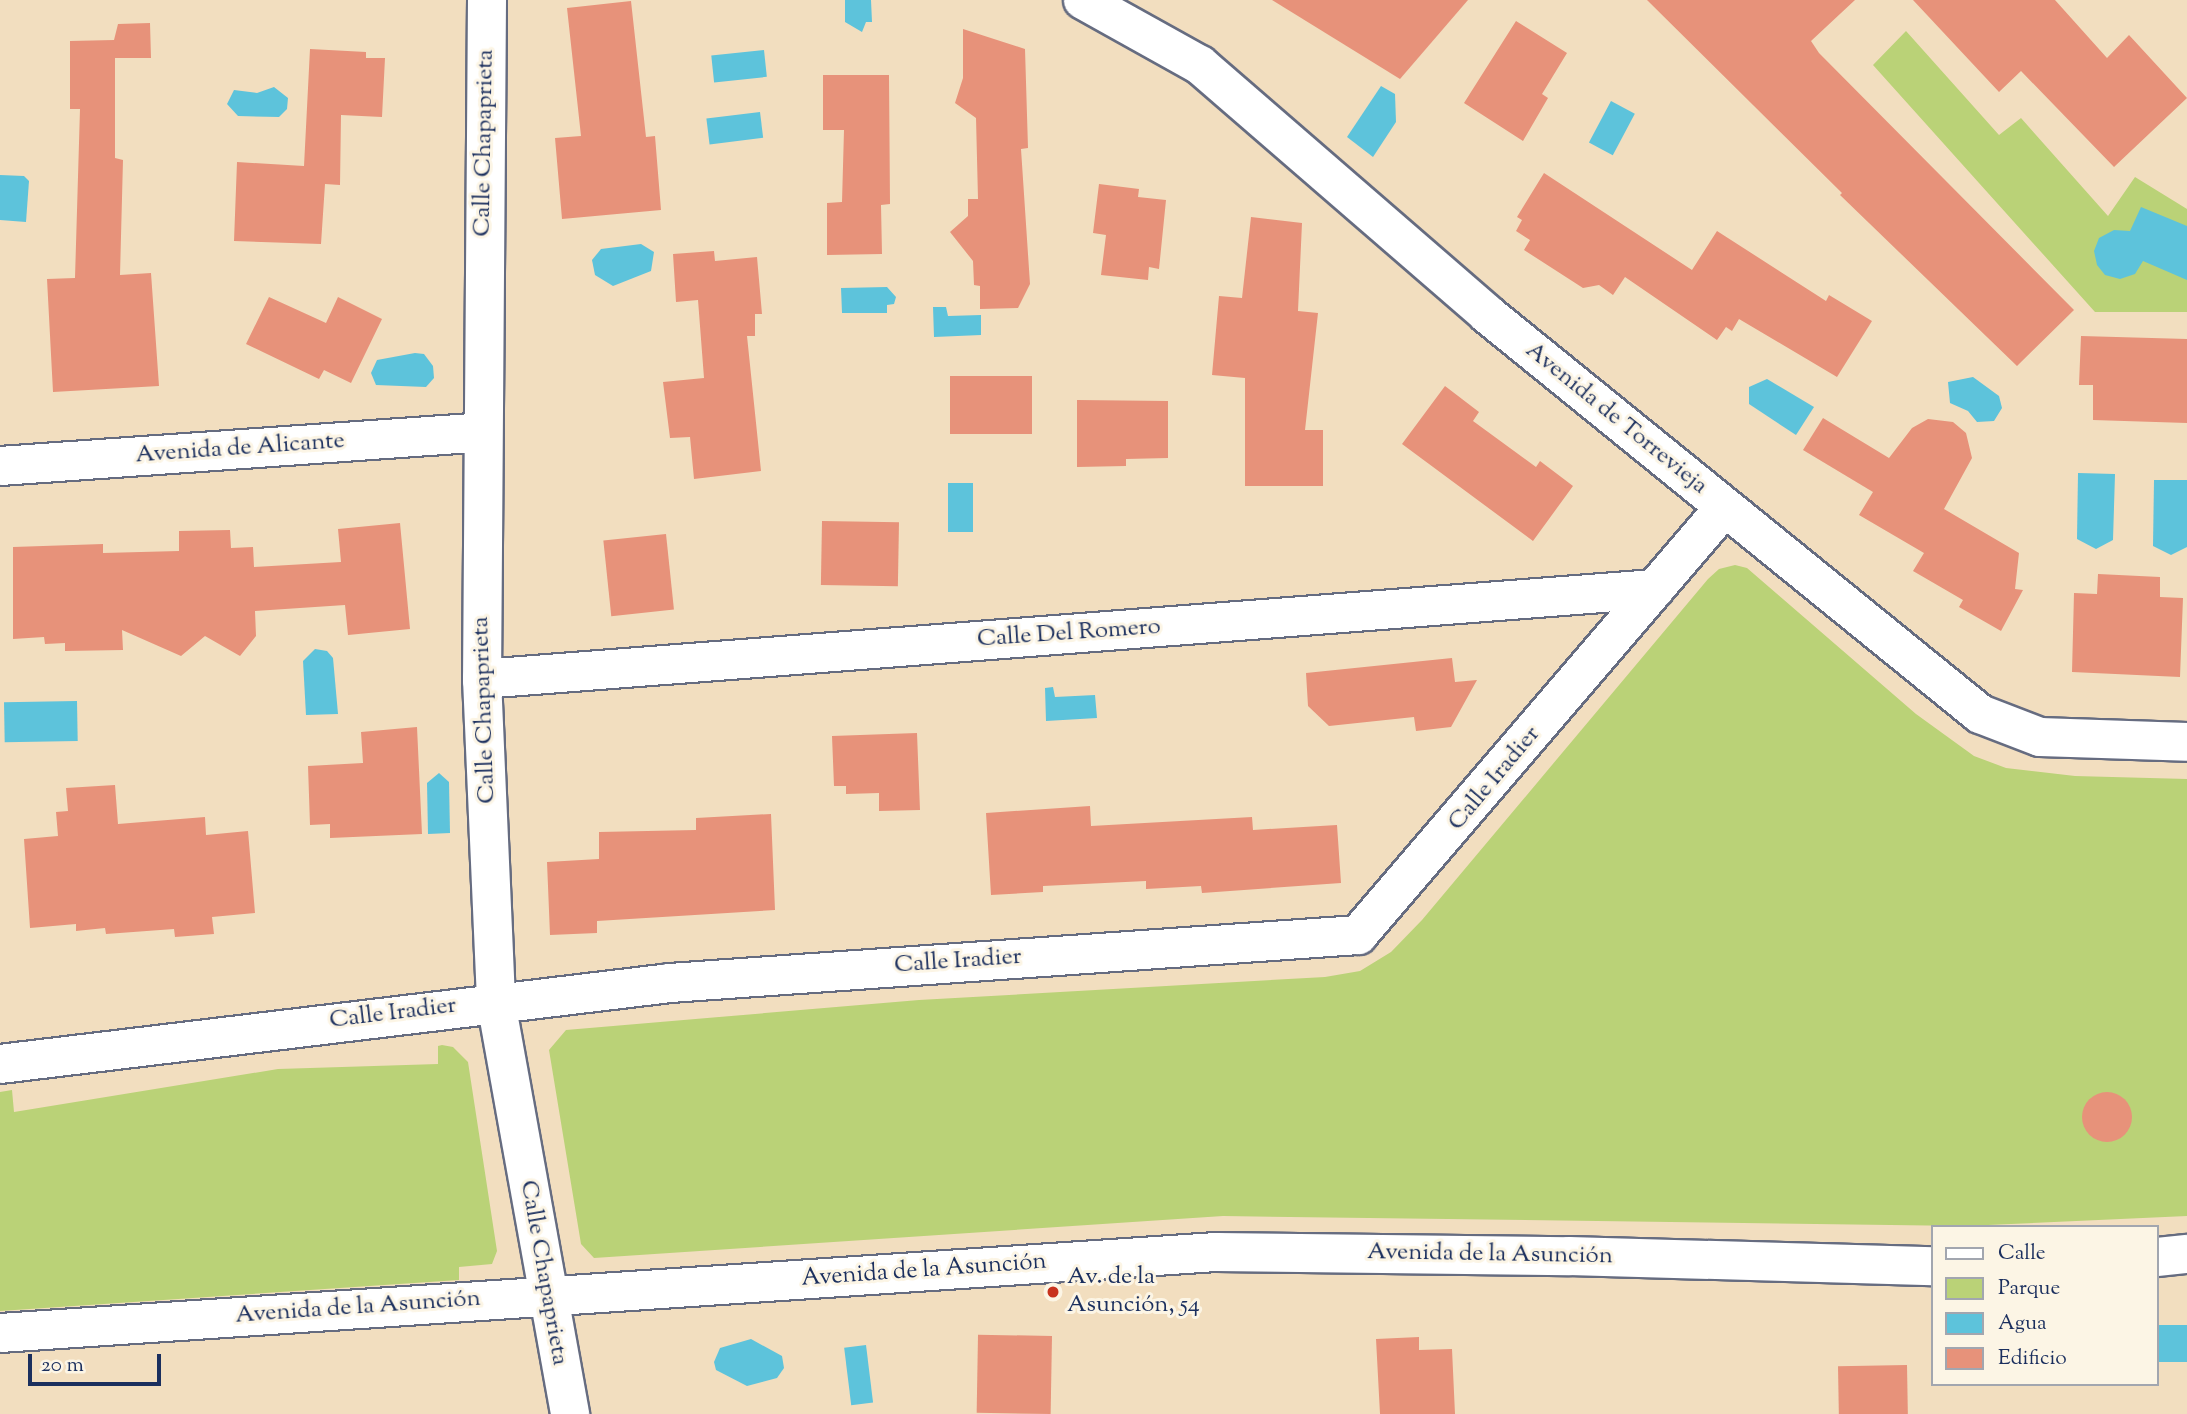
<!DOCTYPE html>
<html>
<head>
<meta charset="utf-8">
<style>
	body { margin:0 }
	#map { position:relative; width:2187px; height:1414px; overflow:hidden; background:#f2debf; font-family:"Sorts Mill Goudy",serif }
	div>[style] { position:absolute }
	.green>* { inset:0; background:#bad277 }
	.water>* { inset:0; background:#5dc3db; transform-origin:0 0 }
	.building>* { inset:0; background:#e7927a; transform-origin:0 0 }
	.round { border-radius:50% }
	.roads { filter:drop-shadow(2px 0 #666c80) drop-shadow(-2px 0 #666c80) drop-shadow(0 2px #666c80) drop-shadow(0 -2px #666c80) }
	.street>* { height:38px; margin:-19px; padding:0 19px; transform-origin:19px; border-radius:19px; background:#fff }
	.dots>* { width:19px; height:19px; translate:-50% -50%; box-sizing:border-box; border:4px solid #fcf5e5; border-radius:50% }
	span { translate:-50% -50%; white-space:nowrap; text-align:center; line-height:1.15; -webkit-text-stroke:6px #fcf5e5; paint-order:stroke }
	.street-label { font-size:24px; color:#1b2f5e }
	.poi-label { font-size:24px; color:#1b2f5e }
	.left { translate:0 -50%; text-align:left }
	.legend { position:absolute; left:1931px; top:1225px; width:228px; height:161px; box-sizing:border-box; background:#fcf5e5; border:2px solid #a2a6af; margin:0; padding:9px 12px; list-style:none; font-size:21px; color:#1b2f5e }
	.legend li { display:flex; align-items:center; gap:14px; height:35px }
	.legend b { width:35px; border:2px solid #a2a6af }
	.scale { position:absolute; left:28px; top:1354px; width:133px; height:32px; box-sizing:border-box; border:4px solid #1b2f5e; border-top:0; padding-left:9px; font-size:21px; line-height:24px; white-space:nowrap; color:#1b2f5e; -webkit-text-stroke:5px #fcf5e5; paint-order:stroke }
</style>
</head>
<body>
<div id="map">
	<div class="green">
		<i style="clip-path:polygon(1906px 31px,1999px 135px,2021px 118px,2108px 216px,2135px 177px,2187px 209px,2187px 312px,2095px 312px,1873px 65px)"></i>
		<i style="clip-path:polygon(1735px 565px,1747px 568px,1916px 714px,1974px 756px,2006px 768px,2075px 776px,2187px 779px,2187px 1216px,1965px 1226px,1223px 1216px,594px 1258px,581px 1244px,549px 1050px,566px 1030px,919px 1000px,1325px 977px,1360px 971px,1391px 952px,1422px 920px,1708px 579px,1719px 569px)"></i>
		<i style="clip-path:polygon(442px 1045px,453px 1047px,468px 1062px,497px 1251px,492px 1264px,459px 1267px,459px 1280px,0 1311px,0 1092px,12px 1090px,14px 1112px,278px 1069px,438px 1064px,438px 1046px)"></i>
	</div>
	<div class="water">
		<i style="clip-path:polygon(845px 0,871px 0,872px 22px,866px 22px,862px 32px,845px 22px)"></i>
		<i style="left:764px;top:50px;width:27px;height:53px;rotate:84deg"></i>
		<i style="clip-path:polygon(1381px 86px,1395px 94px,1396px 122px,1373px 157px,1347px 137px)"></i>
		<i style="clip-path:polygon(274px 87px,288px 98px,287px 109px,279px 117px,238px 116px,227px 104px,234px 90px,257px 93px)"></i>
		<i style="left:1611px;top:101px;width:27px;height:47px;rotate:28deg"></i>
		<i style="left:760px;top:112px;width:26px;height:54px;rotate:83deg"></i>
		<i style="clip-path:polygon(0 175px,24px 176px,29px 181px,26px 222px,0 220px)"></i>
		<i style="clip-path:polygon(2141px 207px,2187px 226px,2187px 280px,2143px 261px,2135px 274px,2120px 279px,2105px 275px,2097px 265px,2094px 251px,2099px 238px,2114px 230px,2130px 231px)"></i>
		<i style="clip-path:polygon(641px 244px,654px 252px,651px 271px,613px 286px,595px 275px,592px 260px,601px 249px)"></i>
		<i style="clip-path:polygon(887px 287px,896px 297px,894px 304px,887px 305px,887px 313px,842px 313px,841px 288px)"></i>
		<i style="clip-path:polygon(933px 307px,946px 307px,948px 316px,981px 315px,981px 335px,934px 337px)"></i>
		<i style="clip-path:polygon(415px 353px,424px 354px,433px 366px,434px 378px,426px 387px,376px 385px,371px 373px,377px 360px)"></i>
		<i style="clip-path:polygon(1973px 377px,1999px 396px,2002px 408px,1994px 421px,1977px 422px,1968px 411px,1950px 403px,1948px 382px)"></i>
		<i style="clip-path:polygon(1767px 379px,1814px 407px,1796px 435px,1749px 404px,1749px 387px)"></i>
		<i style="clip-path:polygon(2078px 473px,2115px 474px,2113px 540px,2096px 549px,2077px 539px)"></i>
		<i style="clip-path:polygon(2154px 480px,2187px 480px,2187px 547px,2171px 555px,2153px 546px)"></i>
		<i style="left:948px;top:483px;width:25px;height:49px"></i>
		<i style="clip-path:polygon(315px 649px,327px 651px,333px 658px,338px 714px,306px 715px,303px 661px)"></i>
		<i style="clip-path:polygon(1053px 687px,1055px 697px,1095px 695px,1097px 718px,1046px 721px,1045px 688px)"></i>
		<i style="left:77px;top:701px;width:40px;height:73px;rotate:89deg"></i>
		<i style="clip-path:polygon(439px 773px,449px 782px,450px 833px,428px 834px,427px 783px)"></i>
		<i style="left:2187px;top:1325px;width:37px;height:30px;rotate:90deg"></i>
		<i style="clip-path:polygon(751px 1339px,782px 1356px,784px 1368px,777px 1378px,747px 1386px,716px 1370px,714px 1362px,720px 1348px)"></i>
		<i style="left:866px;top:1345px;width:58px;height:22px;rotate:83deg"></i>
	</div>
	<div class="building">
		<i style="clip-path:polygon(1272px 0,1468px 0,1400px 79px)"></i>
		<i style="clip-path:polygon(1647px 0,1855px 0,1811px 41px,1819px 53px,2074px 310px,2017px 366px,1840px 195px,1842px 193px)"></i>
		<i style="clip-path:polygon(1913px 0,2055px 0,2107px 58px,2129px 35px,2187px 98px,2114px 167px,2021px 71px,1999px 92px)"></i>
		<i style="clip-path:polygon(631px 1px,646px 137px,655px 136px,661px 210px,562px 219px,555px 138px,581px 136px,567px 8px)"></i>
		<i style="clip-path:polygon(1516px 21px,1567px 53px,1542px 94px,1548px 98px,1523px 141px,1464px 103px)"></i>
		<i style="clip-path:polygon(150px 23px,151px 58px,115px 58px,115px 158px,123px 160px,120px 275px,151px 273px,159px 386px,53px 392px,47px 279px,75px 278px,80px 109px,70px 109px,70px 41px,114px 40px,118px 24px)"></i>
		<i style="clip-path:polygon(963px 29px,1025px 49px,1028px 148px,1021px 149px,1030px 284px,1018px 308px,980px 309px,980px 286px,974px 285px,973px 261px,950px 232px,968px 216px,968px 199px,978px 199px,976px 118px,955px 103px,963px 78px)"></i>
		<i style="clip-path:polygon(310px 49px,366px 52px,366px 58px,385px 58px,382px 117px,341px 115px,340px 185px,325px 184px,321px 244px,234px 241px,237px 162px,304px 166px)"></i>
		<i style="clip-path:polygon(823px 75px,889px 75px,890px 204px,881px 205px,882px 254px,827px 255px,827px 203px,842px 202px,844px 130px,823px 130px)"></i>
		<i style="clip-path:polygon(1544px 173px,1692px 270px,1717px 231px,1826px 301px,1829px 295px,1872px 321px,1837px 377px,1739px 319px,1732px 331px,1726px 327px,1717px 340px,1625px 277px,1613px 295px,1599px 285px,1583px 288px,1524px 250px,1530px 240px,1516px 231px,1522px 220px,1517px 217px)"></i>
		<i style="clip-path:polygon(1099px 184px,1139px 189px,1138px 197px,1166px 200px,1159px 269px,1149px 267px,1148px 280px,1101px 275px,1106px 235px,1093px 233px)"></i>
		<i style="clip-path:polygon(1251px 217px,1302px 223px,1298px 311px,1318px 313px,1305px 430px,1323px 430px,1323px 486px,1245px 486px,1245px 378px,1212px 375px,1219px 296px,1242px 298px)"></i>
		<i style="clip-path:polygon(714px 251px,715px 261px,757px 257px,762px 314px,755px 314px,755px 336px,747px 336px,761px 471px,694px 479px,690px 437px,670px 438px,663px 382px,704px 378px,698px 300px,676px 302px,673px 254px)"></i>
		<i style="clip-path:polygon(269px 297px,326px 323px,338px 297px,382px 319px,351px 383px,324px 370px,319px 379px,246px 344px)"></i>
		<i style="clip-path:polygon(2081px 336px,2187px 339px,2187px 423px,2093px 420px,2093px 385px,2079px 385px)"></i>
		<i style="left:950px;top:376px;width:82px;height:58px"></i>
		<i style="clip-path:polygon(1445px 386px,1479px 412px,1473px 421px,1536px 467px,1540px 461px,1573px 486px,1533px 541px,1402px 444px)"></i>
		<i style="clip-path:polygon(1077px 400px,1168px 401px,1168px 458px,1126px 459px,1126px 466px,1077px 467px)"></i>
		<i style="clip-path:polygon(1823px 418px,1889px 458px,1912px 428px,1928px 419px,1953px 422px,1966px 433px,1972px 458px,1944px 509px,2019px 553px,2015px 589px,2023px 590px,2001px 631px,1959px 607px,1963px 600px,1913px 571px,1924px 553px,1859px 515px,1873px 492px,1803px 450px)"></i>
		<i style="left:822px;top:521px;width:77px;height:64px;rotate:1deg"></i>
		<i style="clip-path:polygon(400px 523px,410px 629px,348px 635px,345px 605px,255px 611px,256px 636px,240px 656px,205px 636px,181px 656px,122px 630px,123px 650px,65px 651px,65px 643px,45px 644px,44px 637px,13px 639px,13px 547px,103px 544px,103px 553px,179px 551px,179px 531px,230px 530px,231px 548px,253px 547px,254px 567px,341px 562px,338px 529px)"></i>
		<i style="left:666px;top:534px;width:76px;height:63px;rotate:84deg"></i>
		<i style="clip-path:polygon(2098px 574px,2160px 577px,2160px 597px,2183px 598px,2180px 677px,2072px 672px,2074px 593px,2097px 594px)"></i>
		<i style="clip-path:polygon(1452px 658px,1455px 682px,1477px 680px,1451px 727px,1416px 731px,1414px 717px,1329px 726px,1308px 706px,1306px 673px)"></i>
		<i style="clip-path:polygon(417px 727px,422px 834px,330px 838px,330px 824px,310px 825px,308px 766px,363px 763px,361px 732px)"></i>
		<i style="clip-path:polygon(917px 733px,920px 810px,879px 811px,879px 793px,846px 794px,846px 786px,834px 786px,832px 736px)"></i>
		<i style="clip-path:polygon(115px 785px,118px 824px,205px 817px,206px 835px,248px 831px,255px 913px,212px 917px,214px 934px,175px 937px,174px 929px,106px 934px,105px 928px,76px 931px,76px 924px,30px 928px,24px 839px,58px 836px,56px 812px,68px 811px,66px 788px)"></i>
		<i style="clip-path:polygon(1090px 806px,1091px 826px,1252px 817px,1253px 830px,1337px 825px,1341px 883px,1202px 893px,1201px 886px,1146px 889px,1146px 881px,1043px 886px,1043px 892px,991px 895px,986px 813px)"></i>
		<i style="clip-path:polygon(771px 814px,775px 910px,597px 921px,597px 933px,550px 935px,547px 862px,599px 859px,599px 832px,696px 830px,696px 818px)"></i>
		<i class="round" style="left:2082px;top:1092px;width:50px;height:50px"></i>
		<i style="left:1052px;top:1336px;width:78px;height:74px;rotate:91deg"></i>
		<i style="clip-path:polygon(1419px 1337px,1419px 1350px,1452px 1349px,1455px 1414px,1380px 1414px,1376px 1339px)"></i>
		<i style="left:1907px;top:1365px;width:49px;height:69px;rotate:89deg"></i>
	</div>
	<div class="roads">
		<div class="street">
			<i style="left:487px;top:0;width:679px;rotate:90.42deg"></i>
			<i style="left:482px;top:679px;width:323px;rotate:87.5deg"></i>
			<i style="left:496px;top:1002px;width:419px;rotate:79.8deg"></i>
			<i style="left:1083px;top:0;width:134px;rotate:29.1deg"></i>
			<i style="left:1200px;top:65px;width:380px;rotate:40.9deg"></i>
			<i style="left:1487px;top:314px;width:635px;rotate:39.05deg"></i>
			<i style="left:1980px;top:714px;width:64px;rotate:21deg"></i>
			<i style="left:2040px;top:737px;width:147px;rotate:1.9deg"></i>
			<i style="left:0;top:466px;width:482px;rotate:-4deg"></i>
			<i style="left:482px;top:679px;width:1176px;rotate:-4.39deg"></i>
			<i style="left:0;top:1064px;width:675px;rotate:-6.89deg"></i>
			<i style="left:670px;top:983px;width:690px;rotate:-3.99deg"></i>
			<i style="left:1358px;top:935px;width:562px;rotate:-49.4deg"></i>
			<i style="left:2157px;top:1257px;width:30px;rotate:-6deg"></i>
			<i style="left:0;top:1333px;width:1220px;rotate:-3.81deg"></i>
			<i style="left:1217px;top:1252px;width:352px;rotate:0.7deg"></i>
			<i style="left:1569px;top:1256px;width:364px;rotate:1.6deg"></i>
		</div>
	</div>
	<div class="dots">
		<i style="left:1053px;top:1292px;background:#c8321e"></i>
	</div>
	<div class="street-label">
		<span style="left:485px;top:143px;rotate:-89deg">Calle Chapaprieta</span>
		<span style="left:1616px;top:419px;rotate:39deg">Avenida de Torrevieja</span>
		<span style="left:240px;top:449px;rotate:-4deg">Avenida de Alicante</span>
		<span style="left:1069px;top:634px;rotate:-4deg">Calle Del Romero</span>
		<span style="left:485px;top:710px;rotate:-92deg">Calle Chapaprieta</span>
		<span style="left:1495px;top:779px;rotate:-50deg">Calle Iradier</span>
		<span style="left:958px;top:962px;rotate:-4deg">Calle Iradier</span>
		<span style="left:393px;top:1014px;rotate:-7deg">Calle Iradier</span>
		<span style="left:1490px;top:1255px;rotate:1deg">Avenida de la Asunción</span>
		<span style="left:924px;top:1271px;rotate:-4deg">Avenida de la Asunción</span>
		<span style="left:543px;top:1273px;rotate:80deg">Calle Chapaprieta</span>
		<span style="left:358px;top:1308px;rotate:-4deg">Avenida de la Asunción</span>
	</div>
	<div class="poi-label">
		<span class="left" style="left:1067px;top:1292px">Av. de la<br>Asunción, 54</span>
	</div>
	<ul class="legend">
	<li><b style="height:9px;background:#fff"></b>Calle</li>
	<li><b style="height:19px;background:#bad277"></b>Parque</li>
	<li><b style="height:19px;background:#5dc3db"></b>Agua</li>
	<li><b style="height:19px;background:#e7927a"></b>Edificio</li>
	</ul>
	<div class="scale">20 m</div>
</div>
</body>
</html>
